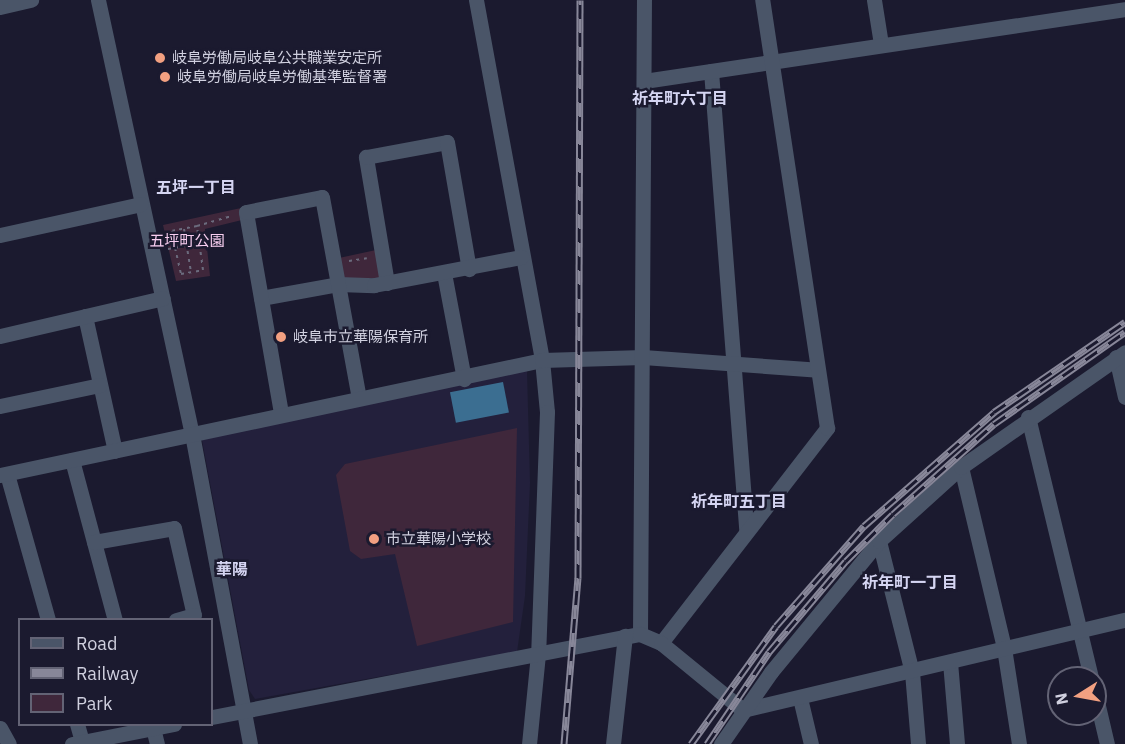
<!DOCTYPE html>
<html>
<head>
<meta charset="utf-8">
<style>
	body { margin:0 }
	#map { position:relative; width:1125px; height:744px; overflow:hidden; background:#1b1a2f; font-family:"IBM Plex Sans","Noto Sans JP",sans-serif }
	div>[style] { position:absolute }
	.built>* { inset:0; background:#23203c }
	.green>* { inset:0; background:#3f273b }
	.water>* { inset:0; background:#3b6e91; transform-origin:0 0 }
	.path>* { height:2px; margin-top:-1px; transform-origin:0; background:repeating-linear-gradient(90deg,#6b6b7d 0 3px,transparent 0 7.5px) }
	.minor>* { height:15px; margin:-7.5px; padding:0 7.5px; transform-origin:7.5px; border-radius:7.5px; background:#4a5568 }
	.rail>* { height:7px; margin-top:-3.5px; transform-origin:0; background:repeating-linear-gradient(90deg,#1b1a2f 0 14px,#888799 0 28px); box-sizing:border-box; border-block:2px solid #888799 }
	.dots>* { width:16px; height:16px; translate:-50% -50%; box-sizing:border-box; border:3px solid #1b1a2f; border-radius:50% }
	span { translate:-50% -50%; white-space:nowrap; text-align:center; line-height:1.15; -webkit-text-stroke:5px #1b1a2f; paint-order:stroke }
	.poi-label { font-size:15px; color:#d0d0df }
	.left { translate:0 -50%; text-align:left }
	.park-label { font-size:15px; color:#f8cef0 }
	.neighbourhood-label { font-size:16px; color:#d5d5f2; font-weight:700 }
	.legend { position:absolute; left:18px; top:618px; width:195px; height:108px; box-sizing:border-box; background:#1b1a2f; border:2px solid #636375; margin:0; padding:8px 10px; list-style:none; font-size:18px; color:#d0d0df }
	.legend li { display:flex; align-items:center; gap:12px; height:30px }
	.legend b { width:30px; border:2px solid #636375 }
	.north { position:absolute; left:1047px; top:666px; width:60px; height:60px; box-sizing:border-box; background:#1b1a2f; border:2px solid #636375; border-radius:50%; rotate:259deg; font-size:16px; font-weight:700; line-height:24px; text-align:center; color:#d0d0df }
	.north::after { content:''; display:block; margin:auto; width:21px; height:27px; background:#f2a081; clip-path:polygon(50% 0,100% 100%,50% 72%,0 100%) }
</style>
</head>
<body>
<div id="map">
	<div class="built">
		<i style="clip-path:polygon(522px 368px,527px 371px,530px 483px,525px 596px,517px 652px,255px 699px,249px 690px,202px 440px)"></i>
	</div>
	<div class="green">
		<i style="clip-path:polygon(241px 208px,242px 220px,205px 229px,210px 276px,176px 281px,163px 225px)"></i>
		<i style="clip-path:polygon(376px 250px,381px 278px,342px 278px,339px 258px)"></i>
		<i style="clip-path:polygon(517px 428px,513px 622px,417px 646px,395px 554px,361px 559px,350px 551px,336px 475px,345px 464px)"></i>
	</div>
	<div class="water">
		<i style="left:503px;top:382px;width:31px;height:54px;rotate:79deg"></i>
	</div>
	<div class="path">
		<i style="left:197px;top:226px;width:25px;rotate:169deg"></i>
		<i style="left:172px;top:231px;width:17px;rotate:80deg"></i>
		<i style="left:175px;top:248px;width:25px;rotate:-12deg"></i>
		<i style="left:184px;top:229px;width:44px;rotate:80.8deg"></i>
		<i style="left:168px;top:249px;width:7px;rotate:-8deg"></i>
		<i style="left:175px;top:248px;width:27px;rotate:77deg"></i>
		<i style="left:181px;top:274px;width:22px;rotate:-10deg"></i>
		<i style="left:203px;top:270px;width:44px;rotate:-97.8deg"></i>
		<i style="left:197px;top:226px;width:37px;rotate:-16deg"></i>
		<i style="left:349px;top:261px;width:18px;rotate:-9deg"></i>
	</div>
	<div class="minor">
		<i style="left:98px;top:0;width:444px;rotate:77.8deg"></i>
		<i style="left:192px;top:434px;width:315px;rotate:79.4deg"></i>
		<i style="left:476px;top:0;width:366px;rotate:79.6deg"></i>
		<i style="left:542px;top:360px;width:52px;rotate:84.5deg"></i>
		<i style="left:547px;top:412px;width:242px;rotate:92.1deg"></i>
		<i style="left:538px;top:654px;width:90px;rotate:95.7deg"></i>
		<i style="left:874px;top:0;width:45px;rotate:81deg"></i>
		<i style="left:0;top:7px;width:32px;rotate:-13deg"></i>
		<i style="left:711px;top:71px;width:461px;rotate:85.6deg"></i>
		<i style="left:644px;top:81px;width:486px;rotate:-8.5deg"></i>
		<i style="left:0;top:235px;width:144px;rotate:-12.4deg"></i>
		<i style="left:444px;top:273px;width:108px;rotate:79.3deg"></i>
		<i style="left:387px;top:283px;width:128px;rotate:-99.5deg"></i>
		<i style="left:366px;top:157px;width:82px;rotate:-10.5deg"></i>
		<i style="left:447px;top:142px;width:129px;rotate:80.2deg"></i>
		<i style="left:261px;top:298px;width:78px;rotate:-10.3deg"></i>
		<i style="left:338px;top:284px;width:36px;rotate:2deg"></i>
		<i style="left:374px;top:285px;width:150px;rotate:-10.8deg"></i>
		<i style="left:85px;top:316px;width:138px;rotate:77.5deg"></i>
		<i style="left:0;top:336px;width:167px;rotate:-13.1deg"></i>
		<i style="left:1116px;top:357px;width:41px;rotate:77.3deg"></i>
		<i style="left:0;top:406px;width:102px;rotate:-11.9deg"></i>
		<i style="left:281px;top:413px;width:204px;rotate:-99.9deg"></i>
		<i style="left:246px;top:212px;width:77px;rotate:-11.2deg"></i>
		<i style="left:322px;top:197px;width:204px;rotate:79.6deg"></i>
		<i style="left:1028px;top:417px;width:268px;rotate:76.4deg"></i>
		<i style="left:72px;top:460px;width:166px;rotate:75deg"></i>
		<i style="left:961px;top:467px;width:186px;rotate:76.6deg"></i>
		<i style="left:1004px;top:648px;width:97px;rotate:81.1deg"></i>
		<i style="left:7px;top:474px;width:152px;rotate:74.3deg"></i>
		<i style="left:0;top:475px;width:554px;rotate:-11.98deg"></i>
		<i style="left:542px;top:360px;width:101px;rotate:-1.7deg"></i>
		<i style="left:643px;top:357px;width:175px;rotate:4.2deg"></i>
		<i style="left:879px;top:541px;width:135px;rotate:75.9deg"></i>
		<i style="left:912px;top:672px;width:72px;rotate:85.2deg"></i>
		<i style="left:94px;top:542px;width:81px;rotate:-9.9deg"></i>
		<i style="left:174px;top:528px;width:89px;rotate:77.1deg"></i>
		<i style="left:194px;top:615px;width:19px;rotate:164deg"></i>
		<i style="left:640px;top:634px;width:634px;rotate:-89.64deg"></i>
		<i style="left:661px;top:643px;width:272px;rotate:-52.3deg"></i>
		<i style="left:827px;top:428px;width:433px;rotate:-98.6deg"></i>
		<i style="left:950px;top:662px;width:82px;rotate:85.1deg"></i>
		<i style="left:1095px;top:693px;width:52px;rotate:76.8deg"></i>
		<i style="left:800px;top:698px;width:47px;rotate:76.6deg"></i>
		<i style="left:743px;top:710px;width:392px;rotate:-13.3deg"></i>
		<i style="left:212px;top:717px;width:436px;rotate:-11deg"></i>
		<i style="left:640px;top:634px;width:23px;rotate:23deg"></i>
		<i style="left:661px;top:643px;width:106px;rotate:39.3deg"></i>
		<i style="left:77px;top:724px;width:19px;rotate:74deg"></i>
		<i style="left:0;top:728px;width:18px;rotate:61deg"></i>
		<i style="left:153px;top:728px;width:16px;rotate:76deg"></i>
		<i style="left:72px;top:744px;width:104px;rotate:-11.1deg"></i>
		<i style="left:613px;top:744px;width:109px;rotate:-83.7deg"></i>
		<i style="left:721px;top:744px;width:88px;rotate:-55.2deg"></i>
		<i style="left:771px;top:672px;width:170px;rotate:-50.5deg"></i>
		<i style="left:879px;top:541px;width:110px;rotate:-42.1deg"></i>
		<i style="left:961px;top:467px;width:200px;rotate:-35deg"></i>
	</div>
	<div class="rail">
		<i style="left:564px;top:744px;width:167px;rotate:-85.2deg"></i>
		<i style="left:578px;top:578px;width:578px;rotate:-89.8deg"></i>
		<i style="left:691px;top:744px;width:145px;rotate:-54.2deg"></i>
		<i style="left:776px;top:626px;width:133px;rotate:-48.7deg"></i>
		<i style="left:864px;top:526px;width:173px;rotate:-41.2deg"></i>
		<i style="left:994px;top:412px;width:159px;rotate:-34.5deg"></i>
		<i style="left:707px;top:744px;width:111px;rotate:-56deg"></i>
		<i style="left:769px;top:652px;width:119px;rotate:-49.8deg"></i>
		<i style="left:846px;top:561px;width:66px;rotate:-45deg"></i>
		<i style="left:893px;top:514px;width:135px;rotate:-41.7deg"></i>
		<i style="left:994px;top:424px;width:160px;rotate:-35.1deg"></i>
	</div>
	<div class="dots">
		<i style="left:160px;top:58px;background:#f2a081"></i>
		<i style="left:165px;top:77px;background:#f2a081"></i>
		<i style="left:281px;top:337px;background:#f2a081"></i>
		<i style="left:374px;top:539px;background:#f2a081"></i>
	</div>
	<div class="poi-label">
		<span class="left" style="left:172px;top:58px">岐阜労働局岐阜公共職業安定所</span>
		<span class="left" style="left:177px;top:77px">岐阜労働局岐阜労働基準監督署</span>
		<span class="left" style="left:293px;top:337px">岐阜市立華陽保育所</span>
		<span class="left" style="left:386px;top:539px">市立華陽小学校</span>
	</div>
	<div class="park-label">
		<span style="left:187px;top:241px">五坪町公園</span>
	</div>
	<div class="neighbourhood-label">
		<span style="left:680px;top:98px">祈年町六丁目</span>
		<span style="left:196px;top:187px">五坪一丁目</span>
		<span style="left:739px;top:501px">祈年町五丁目</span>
		<span style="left:232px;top:569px">華陽</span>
		<span style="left:910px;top:582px">祈年町一丁目</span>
	</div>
	<ul class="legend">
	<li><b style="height:8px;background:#4a5568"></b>Road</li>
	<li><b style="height:8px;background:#888799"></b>Railway</li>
	<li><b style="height:16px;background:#3f273b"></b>Park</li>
	</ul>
	<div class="north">N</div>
</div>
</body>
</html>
